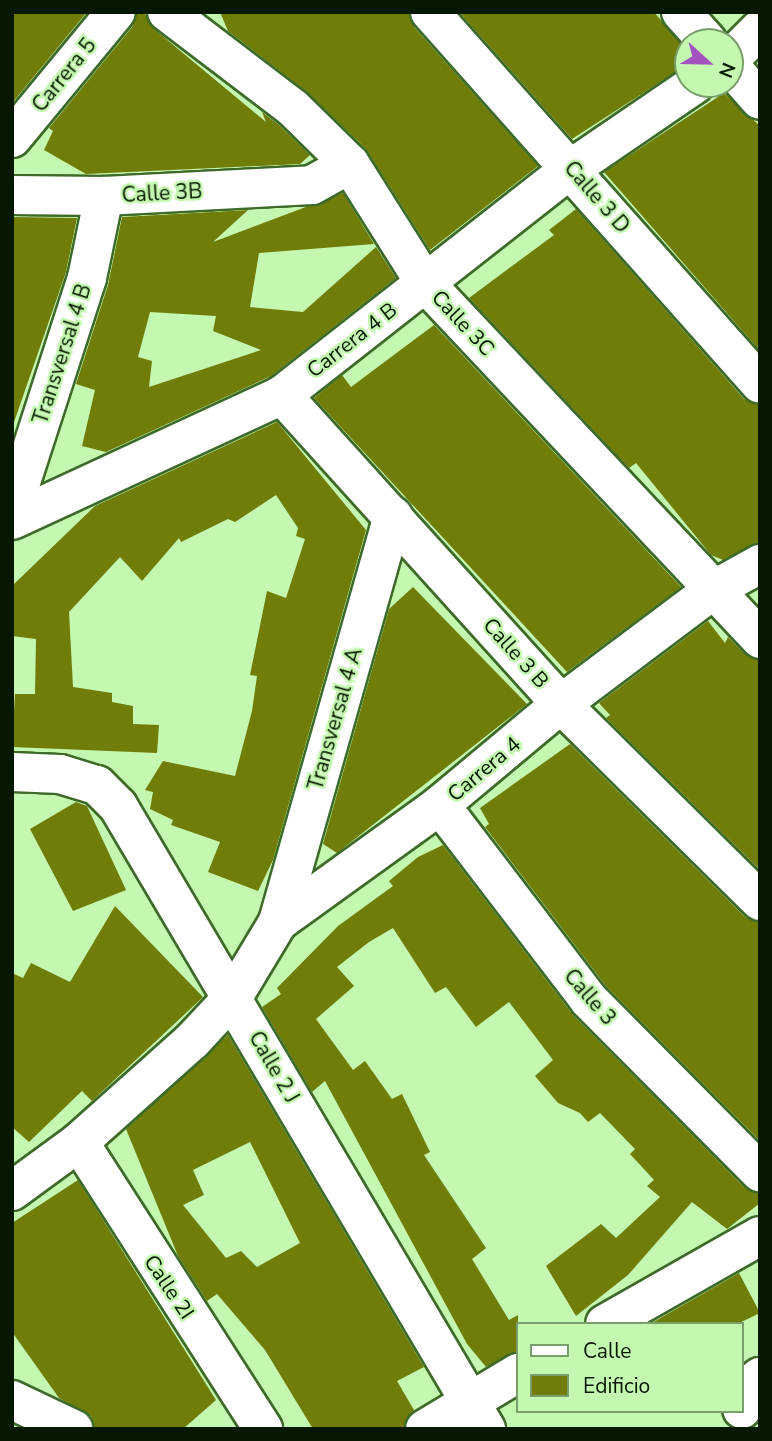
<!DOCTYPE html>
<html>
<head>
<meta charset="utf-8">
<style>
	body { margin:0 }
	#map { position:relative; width:772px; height:1441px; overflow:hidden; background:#c4f7b0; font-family:"Nunito Sans",sans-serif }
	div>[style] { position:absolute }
	.building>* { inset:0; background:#707d09 }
	.roads { filter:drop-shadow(2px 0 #3e6a29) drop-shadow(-2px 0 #3e6a29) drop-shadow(0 2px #3e6a29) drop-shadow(0 -2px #3e6a29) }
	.street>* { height:38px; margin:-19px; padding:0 19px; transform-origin:19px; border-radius:19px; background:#fff }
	span { translate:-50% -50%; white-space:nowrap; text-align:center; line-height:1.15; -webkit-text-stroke:5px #c4f7b0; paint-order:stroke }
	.street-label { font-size:21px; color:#061801 }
	.frame { position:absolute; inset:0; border:14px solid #061801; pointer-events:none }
	.legend { position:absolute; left:516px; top:1322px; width:228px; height:91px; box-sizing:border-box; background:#c4f7b0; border:2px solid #789e6a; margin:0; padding:9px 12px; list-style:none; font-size:21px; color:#061801 }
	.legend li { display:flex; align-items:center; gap:14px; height:35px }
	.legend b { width:35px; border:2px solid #789e6a }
	.north { position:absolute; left:674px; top:28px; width:70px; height:70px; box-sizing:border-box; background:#c4f7b0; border:2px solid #789e6a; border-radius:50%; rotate:112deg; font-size:19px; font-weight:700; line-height:28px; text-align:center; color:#061801 }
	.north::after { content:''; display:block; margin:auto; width:24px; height:32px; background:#a552c1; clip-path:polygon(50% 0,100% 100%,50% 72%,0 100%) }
</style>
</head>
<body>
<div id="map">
	<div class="building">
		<i style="clip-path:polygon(12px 12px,87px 12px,13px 102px,12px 102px)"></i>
		<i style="clip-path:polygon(137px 12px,144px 12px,154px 29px,266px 122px,262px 112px,279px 125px,310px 155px,300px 164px,86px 174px,44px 150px,53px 131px,49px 128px,133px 26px)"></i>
		<i style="clip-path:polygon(220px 12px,409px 12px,414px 27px,538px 166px,430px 250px,366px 149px,306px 91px,228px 31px)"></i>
		<i style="clip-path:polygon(459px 12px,654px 12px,688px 52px,688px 64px,572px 139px)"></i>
		<i style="clip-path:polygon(724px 93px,760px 126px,760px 351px,604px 172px)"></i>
		<i style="clip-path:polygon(evenodd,343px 193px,374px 244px,259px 253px,250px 307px,303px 312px,376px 247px,396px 278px,271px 376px,106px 452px,82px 446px,95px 390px,76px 384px,108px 285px,122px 217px,248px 210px,213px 242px,343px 193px,150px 312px,216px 316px,213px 331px,261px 350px,149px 387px,152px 361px,138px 357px,150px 312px)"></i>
		<i style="clip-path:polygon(576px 209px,744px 399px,760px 405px,760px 542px,723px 560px,711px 555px,636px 463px,629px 468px,469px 298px,554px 235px,549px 230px)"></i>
		<i style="clip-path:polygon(12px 217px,77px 218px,66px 272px,12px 428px)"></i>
		<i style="clip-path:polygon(434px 325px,681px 587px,567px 672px,314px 398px,342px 375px,351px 387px)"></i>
		<i style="clip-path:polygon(277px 422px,366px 530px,273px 860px,258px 891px,208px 872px,220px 842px,171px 825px,173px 820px,150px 809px,153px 792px,145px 790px,163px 761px,235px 776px,252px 711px,257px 676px,250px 675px,267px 591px,286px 598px,305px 539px,296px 536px,298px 528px,276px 495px,235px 522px,228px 519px,181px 542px,179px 538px,142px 581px,120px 557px,69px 612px,73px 687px,112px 693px,112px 702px,133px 706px,133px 724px,159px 725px,157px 753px,12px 747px,15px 694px,35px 694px,36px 639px,12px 636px,12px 586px,95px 506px)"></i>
		<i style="clip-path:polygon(413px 587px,527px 704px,337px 853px,323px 844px,389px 609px)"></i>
		<i style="clip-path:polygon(708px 621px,725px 643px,728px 637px,745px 654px,760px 660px,760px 870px,606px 718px,610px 715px,599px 703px)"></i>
		<i style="clip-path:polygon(570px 744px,745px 917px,760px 922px,760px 1141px,606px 986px,485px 827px,489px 824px,480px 808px)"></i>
		<i style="clip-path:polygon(76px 802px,87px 806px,126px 890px,73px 911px,30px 829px)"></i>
		<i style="clip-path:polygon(443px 845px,573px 1015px,744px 1187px,760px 1193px,760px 1203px,727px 1229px,692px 1202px,628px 1275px,576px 1316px,546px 1266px,601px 1224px,616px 1238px,660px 1197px,647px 1186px,654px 1180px,630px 1154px,635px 1149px,600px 1113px,588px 1122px,580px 1113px,558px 1103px,535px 1076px,553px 1060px,509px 1002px,476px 1027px,446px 987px,435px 993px,393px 928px,369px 942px,337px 967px,354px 986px,316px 1019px,353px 1070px,365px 1061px,392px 1099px,402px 1094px,430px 1152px,424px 1155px,486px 1248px,472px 1259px,509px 1320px,518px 1315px,518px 1351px,486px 1367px,467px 1344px,325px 1081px,312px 1092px,262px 1007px,281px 994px,277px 988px,338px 926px,393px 886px,389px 881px,418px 857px)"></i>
		<i style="clip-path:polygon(115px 906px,203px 997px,92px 1101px,82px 1091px,29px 1142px,12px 1127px,12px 973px,23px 978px,31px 963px,70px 982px)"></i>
		<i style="clip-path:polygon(evenodd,228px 1035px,424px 1367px,397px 1381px,414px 1410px,403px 1429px,313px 1429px,265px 1350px,217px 1294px,207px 1301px,178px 1256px,126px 1129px,228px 1035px,250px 1142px,300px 1243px,257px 1267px,241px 1251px,226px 1258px,183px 1205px,204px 1195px,193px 1170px,250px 1142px)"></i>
		<i style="clip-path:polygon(78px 1180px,216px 1400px,183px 1429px,95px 1429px,91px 1416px,59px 1398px,12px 1332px,12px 1223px)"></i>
		<i style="clip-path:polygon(739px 1273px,760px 1313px,737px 1324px,650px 1324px)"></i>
	</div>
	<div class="roads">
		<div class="street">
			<i style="left:167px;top:12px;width:158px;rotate:37.3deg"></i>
			<i style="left:293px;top:108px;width:80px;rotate:44.5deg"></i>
			<i style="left:350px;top:164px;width:141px;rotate:57.8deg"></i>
			<i style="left:425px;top:283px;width:489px;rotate:46.7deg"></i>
			<i style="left:430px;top:12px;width:497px;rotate:48.4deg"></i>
			<i style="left:681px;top:12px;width:40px;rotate:48deg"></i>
			<i style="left:730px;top:59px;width:42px;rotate:-45deg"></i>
			<i style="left:730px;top:66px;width:45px;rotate:48.6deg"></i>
			<i style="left:12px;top:138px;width:163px;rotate:-50.5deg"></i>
			<i style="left:12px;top:195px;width:92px;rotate:0.6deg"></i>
			<i style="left:104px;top:196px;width:208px;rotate:-3deg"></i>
			<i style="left:312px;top:185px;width:43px;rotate:-28.9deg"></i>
			<i style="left:282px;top:395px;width:416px;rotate:47.9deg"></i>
			<i style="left:561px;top:704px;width:280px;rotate:44.7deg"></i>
			<i style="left:12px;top:510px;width:244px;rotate:-72.1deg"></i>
			<i style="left:87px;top:278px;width:84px;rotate:-78.3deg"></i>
			<i style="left:12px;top:520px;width:298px;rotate:-24.8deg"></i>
			<i style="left:282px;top:395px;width:368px;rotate:-38.1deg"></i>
			<i style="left:572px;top:168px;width:149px;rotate:-34.3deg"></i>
			<i style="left:12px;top:772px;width:48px;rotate:2.4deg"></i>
			<i style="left:60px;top:774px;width:39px;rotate:17deg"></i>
			<i style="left:97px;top:785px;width:30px;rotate:45deg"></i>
			<i style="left:118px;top:806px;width:724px;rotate:59.43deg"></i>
			<i style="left:440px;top:805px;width:245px;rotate:52.6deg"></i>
			<i style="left:589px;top:1000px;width:243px;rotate:45.2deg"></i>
			<i style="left:278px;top:922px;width:422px;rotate:-74.2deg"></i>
			<i style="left:79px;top:1142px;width:341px;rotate:57.3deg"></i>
			<i style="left:12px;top:1191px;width:83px;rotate:-36.2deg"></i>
			<i style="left:79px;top:1142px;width:152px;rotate:-41.8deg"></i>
			<i style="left:192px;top:1041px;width:60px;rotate:-47deg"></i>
			<i style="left:233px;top:997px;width:87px;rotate:-59deg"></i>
			<i style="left:278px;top:922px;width:200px;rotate:-35.8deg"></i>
			<i style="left:440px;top:805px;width:158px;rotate:-39.9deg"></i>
			<i style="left:561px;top:704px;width:190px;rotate:-36.9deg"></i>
			<i style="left:713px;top:590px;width:54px;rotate:-29deg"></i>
			<i style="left:605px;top:1324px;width:178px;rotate:-29.6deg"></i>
			<i style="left:12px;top:1400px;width:68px;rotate:25.4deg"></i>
			<i style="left:742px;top:1409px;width:25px;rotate:-72deg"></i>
			<i style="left:750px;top:1385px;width:13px;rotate:-39deg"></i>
			<i style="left:425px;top:1429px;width:109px;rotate:-31.1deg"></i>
		</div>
	</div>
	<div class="street-label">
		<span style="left:64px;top:75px;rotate:-51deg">Carrera 5</span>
		<span style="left:162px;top:193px;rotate:-3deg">Calle 3B</span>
		<span style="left:597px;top:197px;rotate:49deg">Calle 3 D</span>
		<span style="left:463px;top:323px;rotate:47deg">Calle 3C</span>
		<span style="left:352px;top:340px;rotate:-38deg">Carrera 4 B</span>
		<span style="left:62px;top:354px;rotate:-72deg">Transversal 4 B</span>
		<span style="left:516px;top:653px;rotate:48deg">Calle 3 B</span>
		<span style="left:335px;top:719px;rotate:-74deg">Transversal 4 A</span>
		<span style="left:484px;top:769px;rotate:-40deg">Carrera 4</span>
		<span style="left:590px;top:997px;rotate:49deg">Calle 3</span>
		<span style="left:274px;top:1067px;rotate:60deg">Calle 2 J</span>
		<span style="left:169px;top:1287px;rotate:56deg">Calle 2I</span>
	</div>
	<div class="frame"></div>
	<ul class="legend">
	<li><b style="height:9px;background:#fff"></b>Calle</li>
	<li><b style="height:19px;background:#707d09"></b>Edificio</li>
	</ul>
	<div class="north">N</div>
</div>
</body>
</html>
